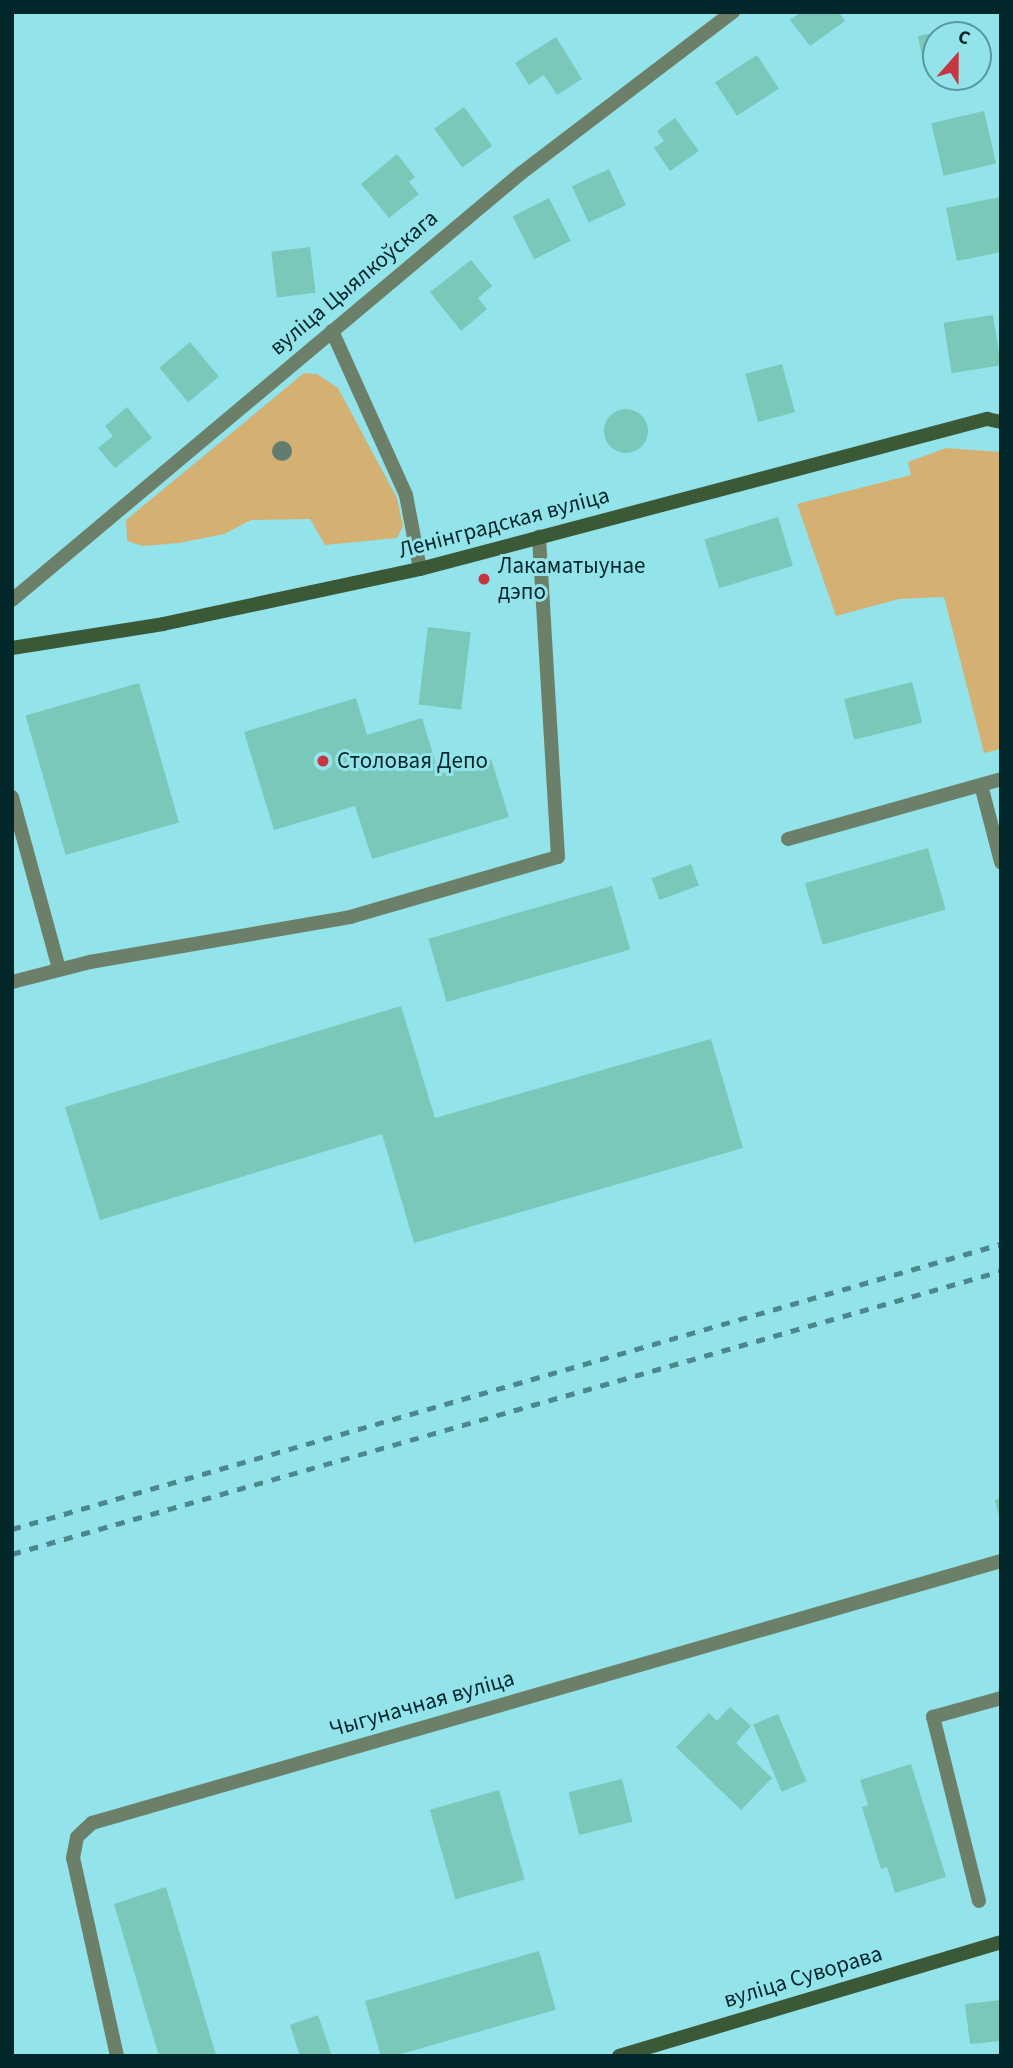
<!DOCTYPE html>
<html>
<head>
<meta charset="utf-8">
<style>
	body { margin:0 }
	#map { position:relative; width:1013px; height:2068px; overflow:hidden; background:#92e4ea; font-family:"Source Sans 3",sans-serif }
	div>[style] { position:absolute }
	.green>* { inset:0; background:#d4b173 }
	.building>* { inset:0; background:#79c8b9; transform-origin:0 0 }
	.round { border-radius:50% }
	.lane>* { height:14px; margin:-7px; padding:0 7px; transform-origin:7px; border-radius:7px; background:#6c8069 }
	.street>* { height:14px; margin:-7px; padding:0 7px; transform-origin:7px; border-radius:7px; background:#6c8069 }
	.secondary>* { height:14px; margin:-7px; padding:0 7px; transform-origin:7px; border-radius:7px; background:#3b5837 }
	.rail>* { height:5px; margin-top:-2.5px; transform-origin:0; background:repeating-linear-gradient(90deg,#4b878c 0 9px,transparent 0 18px) }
	.trees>* { width:20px; height:20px; margin:-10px; border-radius:50%; background:#607d6f }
	.dots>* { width:19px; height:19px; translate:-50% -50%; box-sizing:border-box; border:4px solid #92e4ea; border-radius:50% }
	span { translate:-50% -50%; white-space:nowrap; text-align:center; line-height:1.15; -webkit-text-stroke:6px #92e4ea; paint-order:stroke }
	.street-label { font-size:23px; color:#02272a }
	.poi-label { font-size:23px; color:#02272a }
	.left { translate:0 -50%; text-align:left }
	.frame { position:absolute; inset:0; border:14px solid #02272a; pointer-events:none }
	.north { position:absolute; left:922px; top:21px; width:70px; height:70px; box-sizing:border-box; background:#92e4ea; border:2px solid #58989d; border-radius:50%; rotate:21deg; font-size:19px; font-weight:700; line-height:28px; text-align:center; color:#02272a }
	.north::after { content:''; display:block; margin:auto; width:24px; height:32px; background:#c63641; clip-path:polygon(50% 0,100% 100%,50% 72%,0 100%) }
</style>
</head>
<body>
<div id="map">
	<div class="green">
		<i style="clip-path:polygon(304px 373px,317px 374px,338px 388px,397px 498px,403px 526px,397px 538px,325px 545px,310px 519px,251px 520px,224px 534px,179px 543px,143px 546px,127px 541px,126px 520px)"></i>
		<i style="clip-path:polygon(946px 448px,1001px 452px,1001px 749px,984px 753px,944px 597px,899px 599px,836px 616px,797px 504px,911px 475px,908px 462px)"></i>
	</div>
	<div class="building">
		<i style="clip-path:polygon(801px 12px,839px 12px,845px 21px,810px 46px,790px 20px)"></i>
		<i style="clip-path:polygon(960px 28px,961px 35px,936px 35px,936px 64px,924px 67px,918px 36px)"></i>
		<i style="clip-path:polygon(556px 37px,582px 79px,557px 95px,544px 75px,529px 85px,515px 63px)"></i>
		<i style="left:757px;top:55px;width:40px;height:50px;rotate:57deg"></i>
		<i style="left:464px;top:107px;width:48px;height:37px;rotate:54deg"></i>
		<i style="left:984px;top:111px;width:54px;height:54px;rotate:77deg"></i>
		<i style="clip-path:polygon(675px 118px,699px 151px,670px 171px,654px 148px,664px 141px,657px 131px)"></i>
		<i style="clip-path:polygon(397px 154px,415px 177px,409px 182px,419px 194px,389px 218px,361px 184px)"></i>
		<i style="left:609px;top:169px;width:40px;height:41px;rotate:65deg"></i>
		<i style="clip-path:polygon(1000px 197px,1001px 252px,957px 261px,946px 208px)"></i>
		<i style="left:549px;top:198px;width:48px;height:41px;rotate:63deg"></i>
		<i style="left:310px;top:247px;width:46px;height:39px;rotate:83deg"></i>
		<i style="clip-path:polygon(471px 260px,492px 286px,478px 298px,487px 309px,461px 331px,430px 292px)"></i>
		<i style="left:993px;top:315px;width:51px;height:50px;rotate:81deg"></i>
		<i style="left:190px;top:342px;width:45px;height:40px;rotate:50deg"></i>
		<i style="left:782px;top:364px;width:50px;height:38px;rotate:75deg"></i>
		<i style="clip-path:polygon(127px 407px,152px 438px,115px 468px,98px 448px,113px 436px,105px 426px)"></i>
		<i class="round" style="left:604px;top:409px;width:44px;height:44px"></i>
		<i style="left:778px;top:517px;width:51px;height:77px;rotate:73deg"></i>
		<i style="left:428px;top:627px;width:43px;height:78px;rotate:7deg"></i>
		<i style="left:912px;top:682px;width:42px;height:70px;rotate:76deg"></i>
		<i style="left:139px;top:683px;width:145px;height:118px;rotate:74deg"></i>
		<i style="clip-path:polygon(356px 698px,367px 735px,422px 718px,439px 774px,491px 759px,509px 817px,372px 859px,355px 806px,274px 830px,244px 732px)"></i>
		<i style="left:928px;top:848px;width:64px;height:128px;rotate:74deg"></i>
		<i style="left:691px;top:864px;width:23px;height:42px;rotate:70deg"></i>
		<i style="left:612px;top:886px;width:66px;height:191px;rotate:74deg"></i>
		<i style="clip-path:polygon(401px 1006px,435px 1118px,711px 1039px,743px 1148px,414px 1243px,382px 1134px,100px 1220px,65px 1107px)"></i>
		<i style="clip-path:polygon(1001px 1498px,1001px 1520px,1000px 1520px,995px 1500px)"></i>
		<i style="clip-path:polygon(730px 1707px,751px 1726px,736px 1743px,772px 1778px,741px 1810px,676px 1747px,709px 1713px,717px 1721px)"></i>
		<i style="left:778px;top:1714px;width:73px;height:27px;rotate:67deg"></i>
		<i style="clip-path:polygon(911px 1764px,946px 1877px,895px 1893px,887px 1867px,881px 1869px,862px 1807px,868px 1805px,860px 1780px)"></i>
		<i style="left:622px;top:1779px;width:44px;height:55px;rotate:76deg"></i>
		<i style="left:499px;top:1790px;width:93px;height:72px;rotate:74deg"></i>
		<i style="clip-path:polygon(166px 1887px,216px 2055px,212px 2056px,159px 2056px,114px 1904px)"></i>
		<i style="left:539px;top:1951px;width:61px;height:181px;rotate:74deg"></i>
		<i style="clip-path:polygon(1001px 2000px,1001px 2041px,970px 2044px,965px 2004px)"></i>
		<i style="clip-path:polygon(318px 2015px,332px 2056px,300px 2056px,290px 2025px)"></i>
	</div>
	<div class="lane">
		<i style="left:332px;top:331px;width:180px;rotate:65.7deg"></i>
		<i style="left:406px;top:495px;width:75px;rotate:79.3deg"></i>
		<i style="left:981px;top:785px;width:80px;rotate:75.4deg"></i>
		<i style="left:12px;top:797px;width:178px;rotate:74.7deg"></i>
		<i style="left:788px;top:839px;width:221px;rotate:-15.7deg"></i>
		<i style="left:12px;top:982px;width:81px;rotate:-14.4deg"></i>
		<i style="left:90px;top:962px;width:264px;rotate:-9.8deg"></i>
		<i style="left:350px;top:917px;width:216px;rotate:-16.1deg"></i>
		<i style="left:558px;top:857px;width:321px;rotate:-93.4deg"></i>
		<i style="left:979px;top:1901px;width:190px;rotate:-104deg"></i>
		<i style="left:933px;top:1717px;width:71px;rotate:-15.6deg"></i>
	</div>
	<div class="street">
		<i style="left:12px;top:600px;width:663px;rotate:-39.98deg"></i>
		<i style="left:520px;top:174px;width:268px;rotate:-37.3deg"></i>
		<i style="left:117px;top:2056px;width:203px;rotate:-102.5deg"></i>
		<i style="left:73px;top:1858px;width:21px;rotate:-79deg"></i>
		<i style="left:77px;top:1837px;width:21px;rotate:-43deg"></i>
		<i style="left:92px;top:1823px;width:946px;rotate:-16.08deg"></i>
	</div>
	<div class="secondary">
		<i style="left:12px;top:648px;width:153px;rotate:-9deg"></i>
		<i style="left:163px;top:624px;width:263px;rotate:-12.1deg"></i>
		<i style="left:420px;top:569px;width:587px;rotate:-14.82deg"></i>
		<i style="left:987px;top:419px;width:14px;rotate:12deg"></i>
		<i style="left:619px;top:2056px;width:399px;rotate:-16.6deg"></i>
	</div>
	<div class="rail">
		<i style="left:12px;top:1529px;width:1029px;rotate:-16.08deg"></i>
		<i style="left:12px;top:1554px;width:1029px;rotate:-15.97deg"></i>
	</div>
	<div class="trees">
		<i style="left:282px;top:451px"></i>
	</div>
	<div class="dots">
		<i style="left:484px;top:579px;background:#c63641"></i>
		<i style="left:323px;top:761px;background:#c63641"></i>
	</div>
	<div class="street-label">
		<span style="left:354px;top:283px;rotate:-40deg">вуліца Цыялкоўскага</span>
		<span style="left:504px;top:523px;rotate:-15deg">Ленінградская вуліца</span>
		<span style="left:422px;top:1704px;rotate:-16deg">Чыгуначная вуліца</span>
		<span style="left:803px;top:1977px;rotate:-17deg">вуліца Суворава</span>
	</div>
	<div class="poi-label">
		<span class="left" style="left:498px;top:579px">Лакаматыунае<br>дэпо</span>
		<span class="left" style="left:337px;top:761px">Столовая Депо</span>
	</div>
	<div class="frame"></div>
	<div class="north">С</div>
</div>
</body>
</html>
